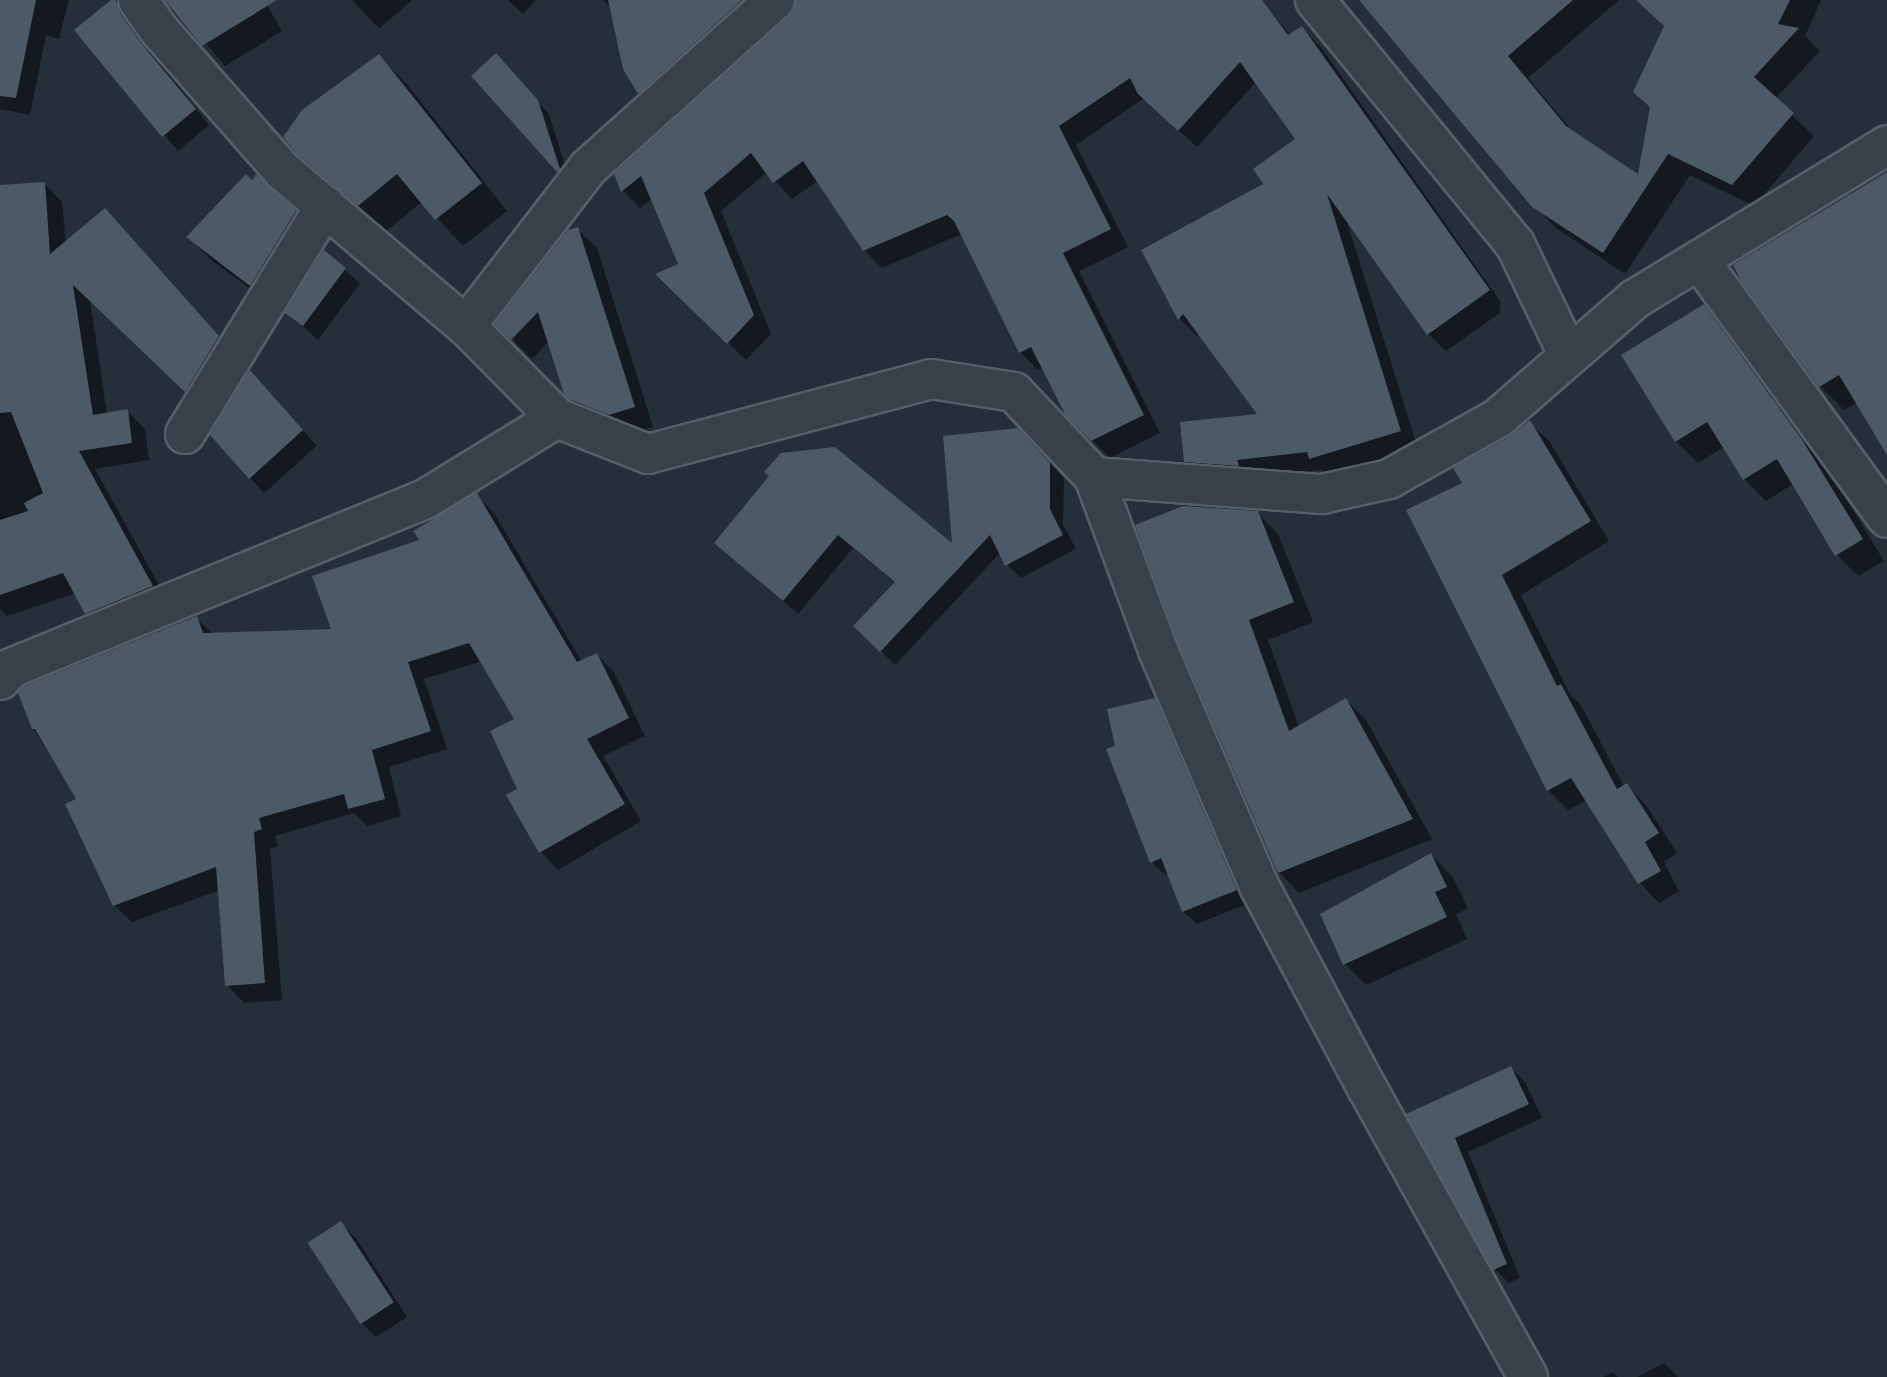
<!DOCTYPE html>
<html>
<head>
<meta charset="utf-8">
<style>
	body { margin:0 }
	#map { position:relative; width:1887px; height:1377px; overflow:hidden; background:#242f39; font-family:Poppins,sans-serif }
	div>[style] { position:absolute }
	.shadow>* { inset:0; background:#0007; transform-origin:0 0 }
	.building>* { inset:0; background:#4c5a65; transform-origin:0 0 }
	.roads { filter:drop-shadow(2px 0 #565f67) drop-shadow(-2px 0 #565f67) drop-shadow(0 2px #565f67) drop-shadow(0 -2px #565f67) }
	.minor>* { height:38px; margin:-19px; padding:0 19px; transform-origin:19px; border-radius:19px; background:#37414a }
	span { translate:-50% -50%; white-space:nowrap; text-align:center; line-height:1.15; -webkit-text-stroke:6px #1d262e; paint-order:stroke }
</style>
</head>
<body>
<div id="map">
	<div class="shadow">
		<i style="clip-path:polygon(0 0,69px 0,59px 39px,46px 35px,30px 115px,0 109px)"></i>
		<i style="clip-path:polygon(114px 0,120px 0,131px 11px,134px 29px,209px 125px,178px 151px,76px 30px)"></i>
		<i style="clip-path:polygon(157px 0,264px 0,282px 31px,225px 66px,169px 1px)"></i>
		<i style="clip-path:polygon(352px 0,412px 0,379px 29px)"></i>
		<i style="clip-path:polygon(508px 0,536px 0,523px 14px)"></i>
		<i style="clip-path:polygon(603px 0,780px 0,657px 110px,639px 93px,611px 8px)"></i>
		<i style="clip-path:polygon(798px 0,1261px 0,1291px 36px,1302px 28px,1320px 46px,1500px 301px,1500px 313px,1446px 351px,1428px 334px,1346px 219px,1418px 449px,1329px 476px,1323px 470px,1204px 479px,1186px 461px,1260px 416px,1199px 333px,1197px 336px,1180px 319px,1143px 251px,1266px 184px,1297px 139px,1256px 82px,1197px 147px,1144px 98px,1076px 145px,1128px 247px,1079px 271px,1160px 433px,1110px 458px,1092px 440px,1044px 367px,1038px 370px,1020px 352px,962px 234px,882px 268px,864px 250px,818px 181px,792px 199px,767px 172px,721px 211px,771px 334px,746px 360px,658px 274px,680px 265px,653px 198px,640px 208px,623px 191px,616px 175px,791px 17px)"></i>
		<i style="clip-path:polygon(1363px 0,1619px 0,1528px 78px,1574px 133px,1639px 176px,1666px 26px,1662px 0,1821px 0,1805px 36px,1820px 51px,1775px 99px,1814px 136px,1754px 206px,1690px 175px,1625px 274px,1556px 228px,1534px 205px)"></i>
		<i style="clip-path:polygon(379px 57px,406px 83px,507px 211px,463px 246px,422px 202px,386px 231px,300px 154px)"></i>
		<i style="clip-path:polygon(508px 68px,549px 114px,570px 182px,474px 76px)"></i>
		<i style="clip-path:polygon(1887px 173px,1887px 445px,1858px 402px,1844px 410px,1820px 386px)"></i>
		<i style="clip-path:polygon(44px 183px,62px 202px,66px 243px,123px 229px,236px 356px,204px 409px,90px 300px,107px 414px,127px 411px,145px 429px,149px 460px,95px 469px,170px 605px,105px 631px,87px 613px,76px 593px,7px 616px,0 609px,0 187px)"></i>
		<i style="clip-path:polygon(295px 212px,317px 234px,273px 306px,210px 259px,189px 237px)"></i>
		<i style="clip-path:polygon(577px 229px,597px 248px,653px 427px,630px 434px,591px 419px,565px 393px,549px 341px,532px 359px,497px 324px)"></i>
		<i style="clip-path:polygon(324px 253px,360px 283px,318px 340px,287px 312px)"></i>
		<i style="clip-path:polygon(1704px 306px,1726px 328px,1823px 461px,1884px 561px,1858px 576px,1837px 555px,1793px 484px,1766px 501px,1744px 479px,1724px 447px,1698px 463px,1676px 441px)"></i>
		<i style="left:264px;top:387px;width:79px;height:71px;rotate:48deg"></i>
		<i style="clip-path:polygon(1529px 422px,1549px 441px,1609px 541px,1521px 595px,1570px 694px,1581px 705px,1624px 787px,1626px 785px,1646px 805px,1677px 853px,1664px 862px,1679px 891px,1659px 903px,1640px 883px,1587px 800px,1568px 810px,1548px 790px,1465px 483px)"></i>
		<i style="clip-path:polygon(1031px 444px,1064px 478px,1063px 524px,1076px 549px,1021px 578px,1007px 565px,1001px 552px,895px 665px,856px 626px,896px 583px,853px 548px,798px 614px,717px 543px,771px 477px,955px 547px)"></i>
		<i style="clip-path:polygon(476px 495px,494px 513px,582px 662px,597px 655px,614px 672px,645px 736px,603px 756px,641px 821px,558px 870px,541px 852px,508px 796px,519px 789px,517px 720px,482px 661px,424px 679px,447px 749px,389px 767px,401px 816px,367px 826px,354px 813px,275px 836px,278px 846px,270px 849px,282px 1000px,244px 1003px,227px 985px,220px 890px,132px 922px,114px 905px,79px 800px,33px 728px,196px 618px,213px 634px,333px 630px,421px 541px)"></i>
		<i style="clip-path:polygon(1257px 513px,1278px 534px,1313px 622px,1268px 640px,1299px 727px,1346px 700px,1366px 720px,1432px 839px,1299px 893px,1279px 872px,1180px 641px)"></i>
		<i style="clip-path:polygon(1154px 700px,1168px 714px,1249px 903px,1197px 924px,1183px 911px,1169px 873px,1165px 875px,1152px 862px,1117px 747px)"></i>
		<i style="clip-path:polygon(1431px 855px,1453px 877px,1468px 909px,1456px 914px,1467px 939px,1366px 985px,1345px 964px)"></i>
		<i style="clip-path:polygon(1511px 1068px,1525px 1082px,1542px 1118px,1468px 1152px,1520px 1278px,1509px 1283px,1495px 1269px,1409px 1115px)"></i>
		<i style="clip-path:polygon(341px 1224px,356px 1238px,407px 1317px,376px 1337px,361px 1323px)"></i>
		<i style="clip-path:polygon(1664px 1363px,1678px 1377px,1637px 1377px)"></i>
		<i style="clip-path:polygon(1613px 1372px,1618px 1377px,1603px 1377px)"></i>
	</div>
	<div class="building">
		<i style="clip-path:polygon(0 0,36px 0,16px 98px,0 96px)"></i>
		<i style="clip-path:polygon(111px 0,116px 0,120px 13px,141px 43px,196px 109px,162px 137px,74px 30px)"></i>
		<i style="clip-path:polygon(165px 0,277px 0,202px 46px)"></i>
		<i style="clip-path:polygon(608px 0,742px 0,638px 94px,623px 69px)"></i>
		<i style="clip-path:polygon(796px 0,1262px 0,1288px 35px,1302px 26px,1490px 290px,1427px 335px,1327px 194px,1401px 431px,1309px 459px,1307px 452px,1237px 460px,1239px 466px,1184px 462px,1180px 422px,1257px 414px,1183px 314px,1178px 320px,1141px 250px,1263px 184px,1253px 169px,1295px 139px,1240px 62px,1178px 131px,1138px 94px,1130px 78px,1059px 126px,1111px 229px,1063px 253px,1144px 415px,1091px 441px,1066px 416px,1031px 347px,1019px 353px,954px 221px,947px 215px,863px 251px,803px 161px,773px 183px,751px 153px,704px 193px,754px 315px,727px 344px,655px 274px,678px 264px,641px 176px,621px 192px,614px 174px,790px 16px)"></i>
		<i style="clip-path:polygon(1359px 0,1573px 0,1508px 56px,1566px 126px,1638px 174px,1650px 107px,1633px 92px,1664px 26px,1636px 0,1790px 0,1778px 24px,1799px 28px,1754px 77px,1794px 113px,1732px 185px,1668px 154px,1603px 253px,1532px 207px)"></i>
		<i style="clip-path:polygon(496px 53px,538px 100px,560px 169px,557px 172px,471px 76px)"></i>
		<i style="clip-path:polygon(379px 54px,482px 183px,435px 220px,397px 174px,358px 206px,298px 155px,283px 137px,302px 110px)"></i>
		<i style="clip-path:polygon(1887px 172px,1887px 455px,1839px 375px,1819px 387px,1741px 281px,1733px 265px)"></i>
		<i style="clip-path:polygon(246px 174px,252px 180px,256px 174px,296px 211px,250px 286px,186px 237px)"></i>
		<i style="clip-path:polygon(45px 182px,50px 254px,105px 208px,219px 336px,185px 392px,73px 285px,93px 415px,128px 409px,132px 443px,79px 451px,153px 586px,85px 614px,63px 573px,0 595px,0 520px,28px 511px,24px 503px,43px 493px,11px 412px,0 413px,0 185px)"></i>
		<i style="clip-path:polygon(578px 227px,635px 407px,609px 415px,569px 399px,564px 394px,538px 312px,511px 340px,495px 324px,568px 230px)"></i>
		<i style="clip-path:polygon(324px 250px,346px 268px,303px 326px,285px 313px)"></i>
		<i style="clip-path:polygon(1704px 304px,1801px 438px,1863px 539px,1835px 556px,1777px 459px,1743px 480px,1707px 422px,1675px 442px,1621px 355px)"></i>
		<i style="clip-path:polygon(250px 370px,303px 430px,249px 479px,210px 435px)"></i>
		<i style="clip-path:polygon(1530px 420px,1591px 521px,1502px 575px,1557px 686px,1561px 684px,1617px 789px,1627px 783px,1659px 833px,1645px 842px,1661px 871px,1638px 884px,1571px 778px,1547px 791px,1406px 510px,1462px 483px,1453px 468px,1509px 437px)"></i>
		<i style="clip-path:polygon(1018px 428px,1050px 463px,1050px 509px,1063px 535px,1005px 566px,990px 535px,880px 652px,853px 626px,895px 582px,838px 535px,783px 601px,714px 543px,769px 476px,764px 472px,781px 453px,835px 447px,952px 543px,943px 436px)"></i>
		<i style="clip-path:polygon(477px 493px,577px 662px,597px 653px,629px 718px,587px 739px,625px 804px,539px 853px,506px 795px,517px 789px,490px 731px,514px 719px,469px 643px,408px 662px,431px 731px,372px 750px,385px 799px,348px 809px,344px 794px,259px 818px,262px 829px,254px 832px,265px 983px,225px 986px,216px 867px,113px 906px,65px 804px,76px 799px,35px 729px,32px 729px,18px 693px,24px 686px,197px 616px,203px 633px,331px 629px,312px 576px,419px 540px,413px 531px)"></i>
		<i style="clip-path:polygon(1183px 506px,1258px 511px,1294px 602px,1249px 620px,1289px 731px,1346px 698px,1413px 819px,1278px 873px,1178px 642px,1135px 525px)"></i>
		<i style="clip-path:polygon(1155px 698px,1237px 890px,1182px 912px,1161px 858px,1150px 863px,1106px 749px,1115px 746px,1107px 709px)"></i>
		<i style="clip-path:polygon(1431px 853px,1447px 887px,1435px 892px,1447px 917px,1343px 965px,1320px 914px)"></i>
		<i style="clip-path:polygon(1511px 1066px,1529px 1104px,1455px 1138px,1507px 1264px,1493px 1270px,1406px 1114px)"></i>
		<i style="left:341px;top:1221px;width:97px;height:40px;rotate:57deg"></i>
	</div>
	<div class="roads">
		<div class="minor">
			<i style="left:138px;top:0;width:37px;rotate:55deg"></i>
			<i style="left:159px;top:30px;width:188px;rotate:48.7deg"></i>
			<i style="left:283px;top:171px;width:240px;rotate:40.3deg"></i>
			<i style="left:466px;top:326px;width:129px;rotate:45.3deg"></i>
			<i style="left:557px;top:418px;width:98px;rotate:21.6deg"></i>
			<i style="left:648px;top:454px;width:293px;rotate:-14.8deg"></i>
			<i style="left:931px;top:379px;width:84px;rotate:8.9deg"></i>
			<i style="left:1014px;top:392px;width:117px;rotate:46.7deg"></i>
			<i style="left:1315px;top:0;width:315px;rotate:50.7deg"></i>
			<i style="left:1515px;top:244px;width:124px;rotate:64.3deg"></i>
			<i style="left:1699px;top:260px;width:319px;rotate:53.9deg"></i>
			<i style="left:466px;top:326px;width:200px;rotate:-52.3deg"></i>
			<i style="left:588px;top:168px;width:251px;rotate:-41.9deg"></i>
			<i style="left:185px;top:434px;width:268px;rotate:-58.4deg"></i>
			<i style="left:0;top:680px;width:16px;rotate:-47deg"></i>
			<i style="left:11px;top:668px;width:449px;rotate:-22.2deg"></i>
			<i style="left:427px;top:498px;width:153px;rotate:-31.6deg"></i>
			<i style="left:1528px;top:1377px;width:331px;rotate:-119.1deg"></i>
			<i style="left:1367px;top:1088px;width:227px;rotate:-118.1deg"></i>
			<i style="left:1260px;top:888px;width:259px;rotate:-113.2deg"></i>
			<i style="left:1158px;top:650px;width:184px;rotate:-110.3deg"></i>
			<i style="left:1094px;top:477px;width:229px;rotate:4.3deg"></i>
			<i style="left:1322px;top:494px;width:69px;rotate:-12.6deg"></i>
			<i style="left:1389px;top:479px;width:125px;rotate:-29.2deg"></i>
			<i style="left:1498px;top:418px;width:181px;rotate:-41deg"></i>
			<i style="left:1635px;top:299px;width:295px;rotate:-31.4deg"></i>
		</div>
	</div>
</div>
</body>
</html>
